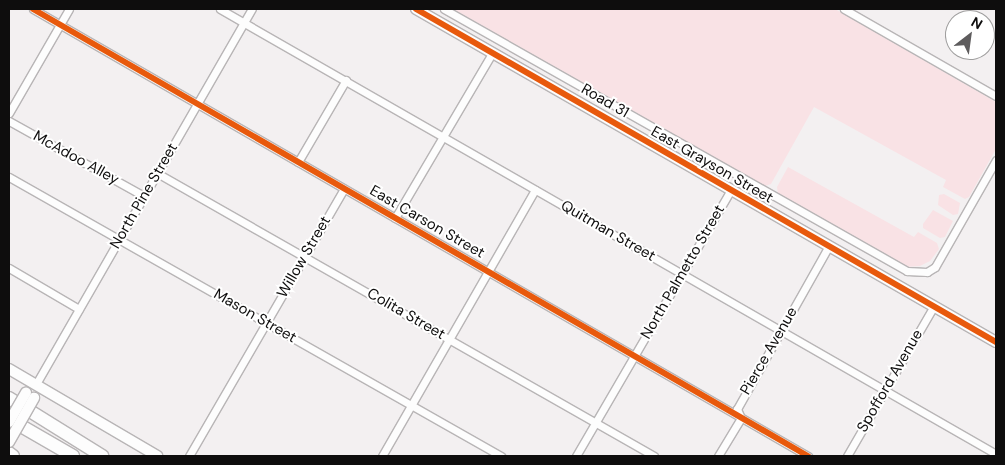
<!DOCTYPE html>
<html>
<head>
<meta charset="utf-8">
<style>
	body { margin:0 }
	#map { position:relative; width:1005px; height:465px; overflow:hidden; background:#f3f0f1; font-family:"DM Sans",sans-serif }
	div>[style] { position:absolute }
	.green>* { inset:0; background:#f9e2e5 }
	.roads { filter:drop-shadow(1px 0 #b8b5b6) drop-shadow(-1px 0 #b8b5b6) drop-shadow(0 1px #b8b5b6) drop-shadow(0 -1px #b8b5b6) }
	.street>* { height:7px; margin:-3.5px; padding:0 3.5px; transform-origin:3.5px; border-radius:3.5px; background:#fdfdfd }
	.secondary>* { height:10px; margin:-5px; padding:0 5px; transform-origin:5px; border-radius:5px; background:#fdfdfd }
	.highway>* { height:12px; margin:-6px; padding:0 6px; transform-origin:6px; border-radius:6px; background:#fdfdfd }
	.bridges { filter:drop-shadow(1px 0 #b8b5b6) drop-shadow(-1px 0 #b8b5b6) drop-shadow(0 1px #b8b5b6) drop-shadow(0 -1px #b8b5b6) }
	.secondary-bridge>* { height:10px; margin:-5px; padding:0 5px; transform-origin:5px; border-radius:5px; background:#fdfdfd }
	.cycleway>* { height:6px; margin:-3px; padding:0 3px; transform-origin:3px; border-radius:3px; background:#e8590c }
	span { translate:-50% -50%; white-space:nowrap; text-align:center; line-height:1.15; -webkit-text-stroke:4px #fff; paint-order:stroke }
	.street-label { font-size:15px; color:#0e0d0d }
	.frame { position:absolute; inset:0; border:10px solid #0e0d0d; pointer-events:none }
	.north { position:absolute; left:945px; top:10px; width:50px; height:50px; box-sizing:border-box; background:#fff; border:1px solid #9f9e9e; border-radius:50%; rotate:30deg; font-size:14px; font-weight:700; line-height:20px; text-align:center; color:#0e0d0d }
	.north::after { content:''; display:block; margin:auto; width:18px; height:22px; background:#5e5c5d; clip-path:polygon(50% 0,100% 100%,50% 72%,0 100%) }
</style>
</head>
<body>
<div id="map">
	<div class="green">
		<i style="clip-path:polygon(452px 9px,835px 9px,996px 102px,996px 149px,969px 197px,965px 199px,943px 187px,946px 180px,814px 107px,771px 184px,765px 186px)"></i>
		<i style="clip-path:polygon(788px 167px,914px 237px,918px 232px,937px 243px,939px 249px,930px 261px,920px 266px,906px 267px,896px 262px,778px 194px,777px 187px)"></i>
		<i style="clip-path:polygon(944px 194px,960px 203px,958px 214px,953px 215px,938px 205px,939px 195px)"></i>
		<i style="clip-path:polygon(933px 210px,953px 221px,945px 237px,940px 238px,923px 228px,923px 224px)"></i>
	</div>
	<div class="roads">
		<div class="street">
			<i style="left:33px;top:9px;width:895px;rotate:29.98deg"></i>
			<i style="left:220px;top:9px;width:895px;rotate:29.83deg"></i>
			<i style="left:444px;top:9px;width:532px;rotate:29.5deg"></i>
			<i style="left:907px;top:271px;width:20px;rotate:3deg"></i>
			<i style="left:927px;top:272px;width:9px;rotate:-32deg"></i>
			<i style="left:935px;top:267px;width:123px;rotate:-60.3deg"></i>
			<i style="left:844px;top:9px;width:175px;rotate:29.8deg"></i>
			<i style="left:9px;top:113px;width:120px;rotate:-60deg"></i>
			<i style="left:9px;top:121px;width:154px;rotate:29.1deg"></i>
			<i style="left:298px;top:162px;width:95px;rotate:-59.7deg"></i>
			<i style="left:157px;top:173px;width:572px;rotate:29.66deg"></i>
			<i style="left:9px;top:177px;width:566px;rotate:29.56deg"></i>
			<i style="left:395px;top:218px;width:191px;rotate:-59.5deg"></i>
			<i style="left:9px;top:268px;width:81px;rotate:30.4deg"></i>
			<i style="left:36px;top:384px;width:433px;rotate:-60.1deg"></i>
			<i style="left:189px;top:456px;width:309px;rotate:-59.9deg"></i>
			<i style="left:382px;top:456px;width:307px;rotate:-60.1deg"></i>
			<i style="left:576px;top:456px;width:306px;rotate:-59.8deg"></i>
			<i style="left:718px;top:456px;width:44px;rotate:-58.8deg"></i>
			<i style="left:741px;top:418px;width:10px;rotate:-114deg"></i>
			<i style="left:737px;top:409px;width:187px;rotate:-60.6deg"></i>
			<i style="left:847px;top:456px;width:173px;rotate:-59.9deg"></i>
		</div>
		<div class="secondary">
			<i style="left:416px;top:9px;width:669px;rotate:29.86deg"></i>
			<i style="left:9px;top:369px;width:172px;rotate:30.4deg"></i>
		</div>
		<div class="highway">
			<i style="left:9px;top:398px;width:110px;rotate:31.9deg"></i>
			<i style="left:9px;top:419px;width:74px;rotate:30deg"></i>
			<i style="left:9px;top:453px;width:5px;rotate:37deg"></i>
		</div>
	</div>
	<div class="bridges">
		<div class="secondary-bridge">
			<i style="left:9px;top:422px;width:34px;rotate:-60deg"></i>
			<i style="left:9px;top:442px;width:51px;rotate:-60.4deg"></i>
		</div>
	</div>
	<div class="cycleway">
		<i style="left:33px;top:9px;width:895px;rotate:29.98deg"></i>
		<i style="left:416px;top:9px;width:669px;rotate:29.86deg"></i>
	</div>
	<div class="street-label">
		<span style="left:605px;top:101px;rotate:30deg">Road 31</span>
		<span style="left:76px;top:158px;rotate:29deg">McAdoo Alley</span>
		<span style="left:712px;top:165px;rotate:30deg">East Grayson Street</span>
		<span style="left:144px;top:196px;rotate:-60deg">North Pine Street</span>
		<span style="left:427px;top:222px;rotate:30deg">East Carson Street</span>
		<span style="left:608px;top:231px;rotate:30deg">Quitman Street</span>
		<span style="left:304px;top:257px;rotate:-60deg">Willow Street</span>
		<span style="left:683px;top:272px;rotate:-60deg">North Palmetto Street</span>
		<span style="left:406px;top:314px;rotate:30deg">Colita Street</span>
		<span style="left:255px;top:316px;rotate:30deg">Mason Street</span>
		<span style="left:769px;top:351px;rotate:-60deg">Pierce Avenue</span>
		<span style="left:890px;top:381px;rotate:-60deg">Spofford Avenue</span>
	</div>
	<div class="frame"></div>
	<div class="north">N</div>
</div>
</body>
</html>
